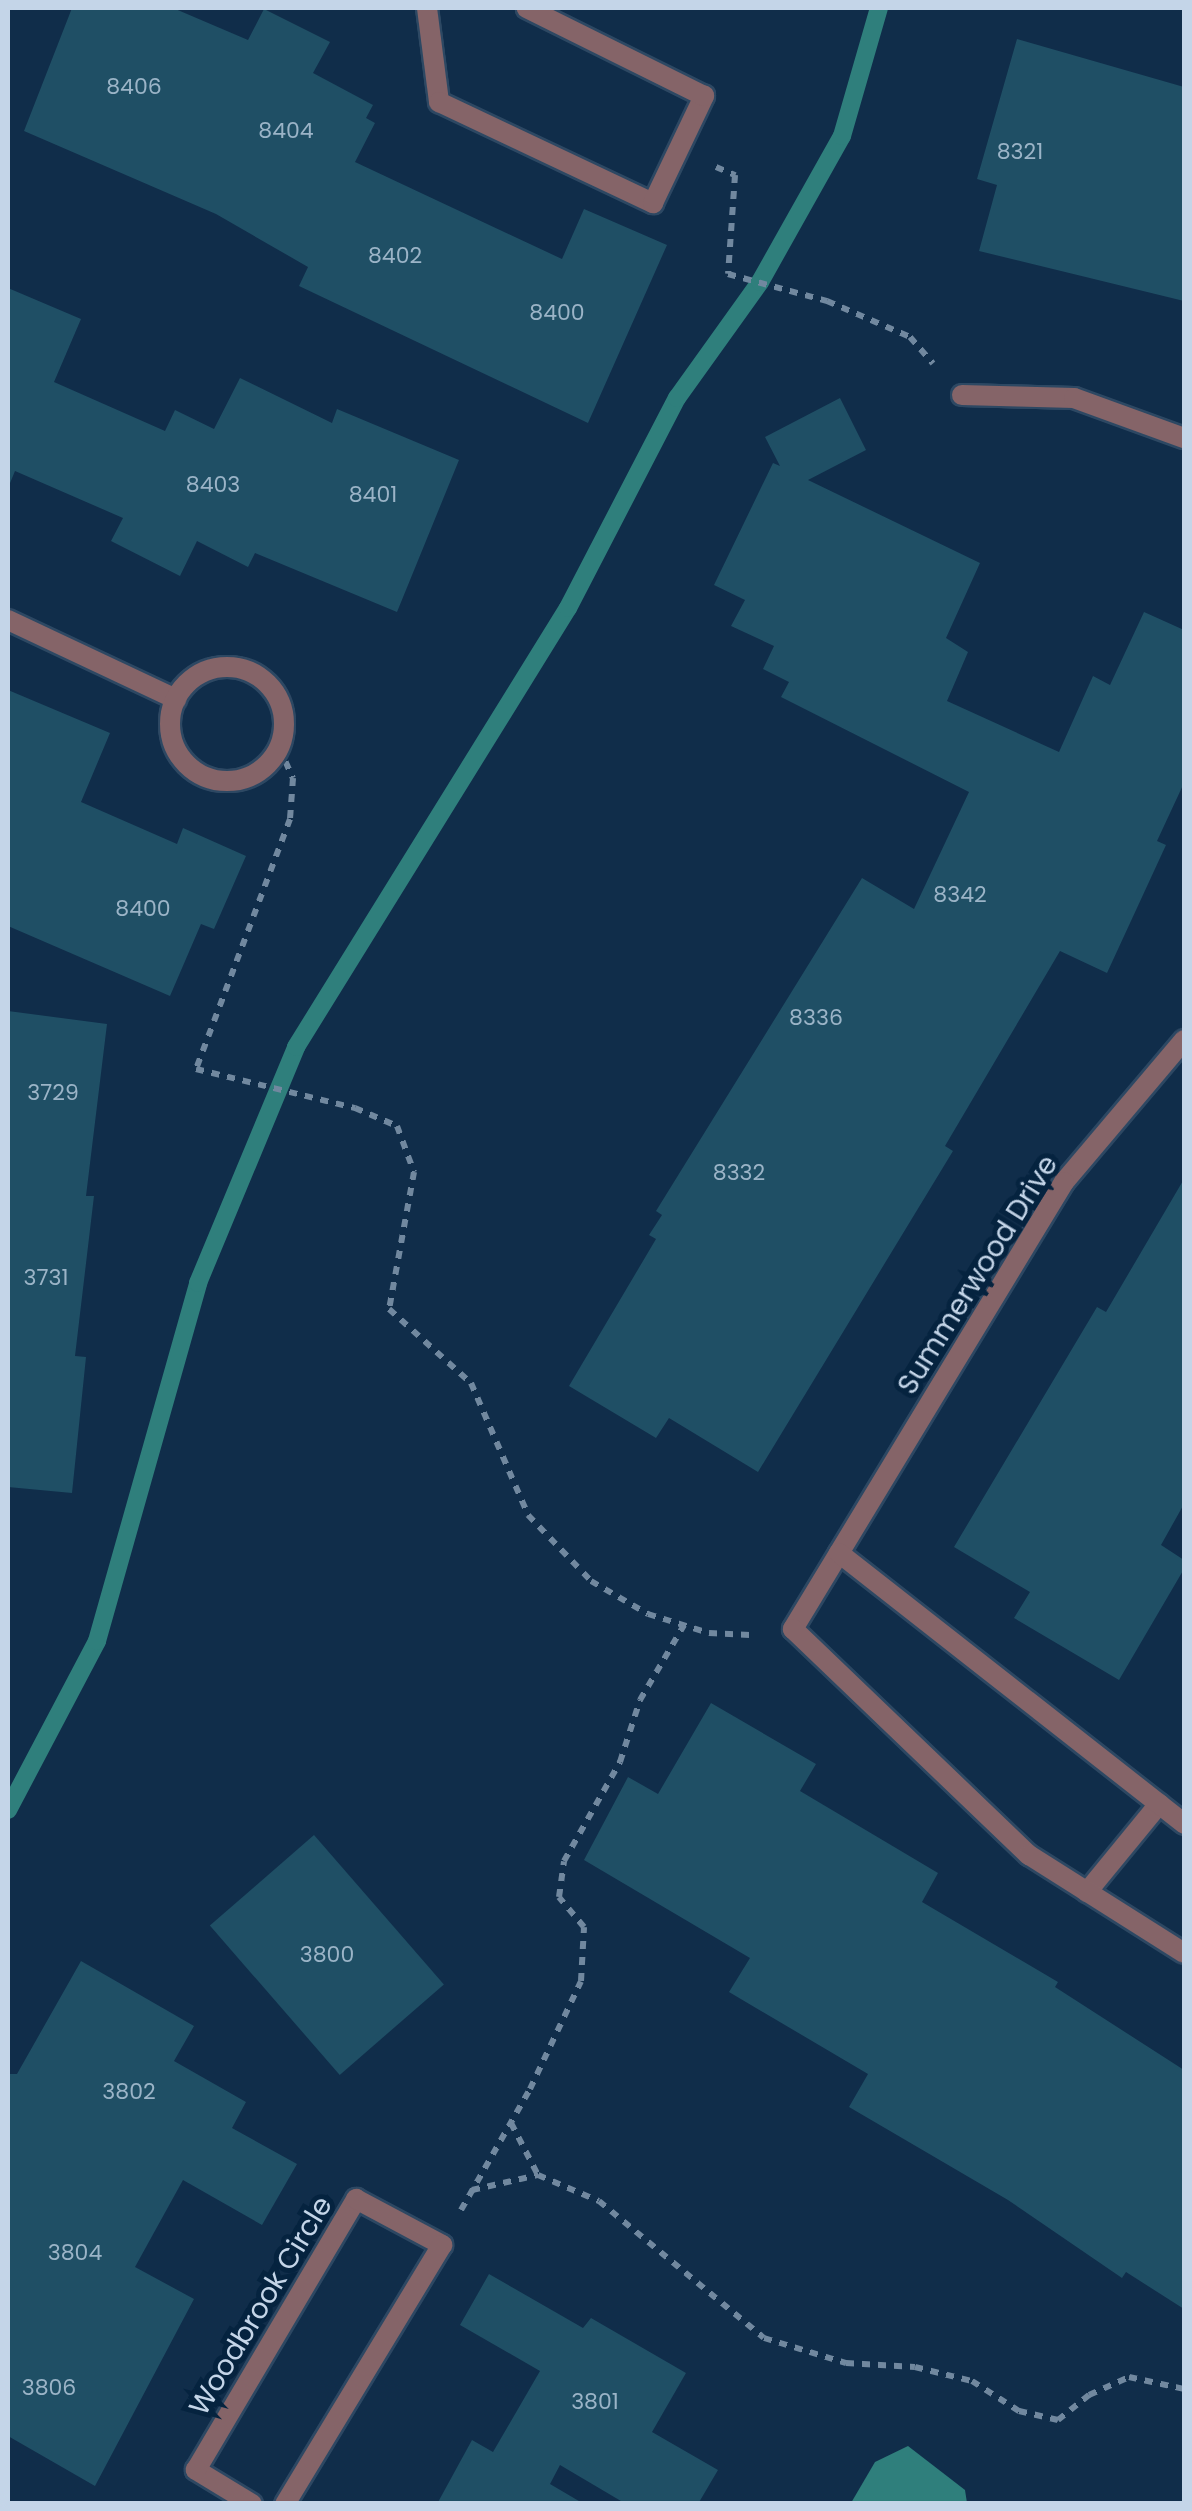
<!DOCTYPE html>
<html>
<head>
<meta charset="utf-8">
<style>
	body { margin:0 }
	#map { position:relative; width:1192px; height:2511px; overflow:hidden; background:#102d4a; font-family:Poppins,sans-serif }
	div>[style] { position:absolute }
	.water>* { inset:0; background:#2f7f7c }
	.stream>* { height:18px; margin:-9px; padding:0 9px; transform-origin:9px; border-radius:9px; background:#2f7f7c }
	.building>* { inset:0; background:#1f4f65; transform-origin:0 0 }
	.path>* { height:6px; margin-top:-3px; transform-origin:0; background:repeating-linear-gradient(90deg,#71889f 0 8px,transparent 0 16px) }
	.roads { filter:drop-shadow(2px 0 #2d4863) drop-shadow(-2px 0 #2d4863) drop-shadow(0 2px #2d4863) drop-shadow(0 -2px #2d4863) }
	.lane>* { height:20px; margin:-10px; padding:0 10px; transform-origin:10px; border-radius:10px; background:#856468 }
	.street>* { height:20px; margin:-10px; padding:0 10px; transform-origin:10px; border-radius:10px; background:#856468 }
	.street>.ring { margin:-10px; padding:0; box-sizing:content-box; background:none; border:20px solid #856468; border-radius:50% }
	span { translate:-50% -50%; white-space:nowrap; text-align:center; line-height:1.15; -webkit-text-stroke:10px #05233f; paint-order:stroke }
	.number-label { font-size:22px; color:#9bb4c7 }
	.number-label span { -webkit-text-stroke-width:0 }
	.street-label { font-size:28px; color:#c4d5e8 }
	.frame { position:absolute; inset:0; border:10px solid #c4d5e8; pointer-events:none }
</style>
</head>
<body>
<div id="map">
	<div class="water">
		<i style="clip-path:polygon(908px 2446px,965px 2490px,967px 2503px,851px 2503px,875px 2462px)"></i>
	</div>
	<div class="stream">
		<i style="left:8px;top:1810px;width:191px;rotate:-62.2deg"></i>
		<i style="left:97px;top:1641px;width:372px;rotate:-74.2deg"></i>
		<i style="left:198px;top:1283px;width:256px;rotate:-67.4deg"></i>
		<i style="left:296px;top:1047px;width:516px;rotate:-58.22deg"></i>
		<i style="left:568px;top:608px;width:237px;rotate:-62.6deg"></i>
		<i style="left:677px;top:398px;width:143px;rotate:-54.4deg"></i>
		<i style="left:760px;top:282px;width:167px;rotate:-60.7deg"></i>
		<i style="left:842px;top:136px;width:133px;rotate:-73.9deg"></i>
	</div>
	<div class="building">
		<i style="clip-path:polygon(72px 8px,173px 8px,248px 40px,264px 9px,330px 42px,313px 73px,373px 105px,366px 118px,375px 123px,355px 162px,562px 259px,584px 209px,667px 245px,588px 423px,299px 286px,308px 267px,216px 214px,24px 131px)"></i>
		<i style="clip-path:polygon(1017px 39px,1184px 87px,1184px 301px,979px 251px,997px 185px,977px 179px)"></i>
		<i style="clip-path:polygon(8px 288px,81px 319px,54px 382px,165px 431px,175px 410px,214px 429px,240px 378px,332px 423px,337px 409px,459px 460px,397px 612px,255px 553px,248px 567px,197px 541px,180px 576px,111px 541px,123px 518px,15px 471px,8px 488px)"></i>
		<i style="clip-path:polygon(840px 398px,866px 450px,808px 480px,980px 563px,946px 638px,968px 652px,947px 701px,1059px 752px,1093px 676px,1110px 685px,1144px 612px,1184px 630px,1184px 783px,1157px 841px,1166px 845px,1107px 973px,1060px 951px,945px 1146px,953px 1151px,758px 1472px,669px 1418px,656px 1438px,569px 1386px,656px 1239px,649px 1235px,662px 1215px,656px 1211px,862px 878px,914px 909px,969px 792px,781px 697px,789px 682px,763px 669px,774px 646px,731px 626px,745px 600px,714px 585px,773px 463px,780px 466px,765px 437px)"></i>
		<i style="clip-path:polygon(8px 690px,110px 733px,81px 802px,177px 844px,183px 828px,246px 856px,214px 929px,201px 924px,170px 996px,8px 926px)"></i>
		<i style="clip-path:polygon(8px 1011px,107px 1024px,86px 1196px,94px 1196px,75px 1356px,86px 1357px,72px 1493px,8px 1487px)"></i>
		<i style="clip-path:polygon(1184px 1179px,1184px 1504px,1161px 1545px,1184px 1560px,1184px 1569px,1119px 1680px,1014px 1618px,1030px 1592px,954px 1547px,1097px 1307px,1106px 1312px)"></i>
		<i style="clip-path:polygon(711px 1703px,816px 1764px,800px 1791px,938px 1873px,922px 1902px,1058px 1982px,1055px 1987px,1184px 2070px,1184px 2309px,1126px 2272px,1122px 2278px,1008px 2200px,849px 2107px,868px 2074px,729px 1992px,750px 1958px,584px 1860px,628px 1777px,658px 1794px)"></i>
		<i style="left:314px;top:1835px;width:198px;height:138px;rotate:49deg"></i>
		<i style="clip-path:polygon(81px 1961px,194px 2026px,174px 2061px,246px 2102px,232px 2128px,297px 2164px,262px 2225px,183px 2180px,135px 2267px,194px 2299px,95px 2486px,8px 2436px,8px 2074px,17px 2074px)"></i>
		<i style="clip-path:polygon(489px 2274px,583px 2328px,591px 2318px,686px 2373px,652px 2432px,718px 2470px,698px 2504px,626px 2504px,560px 2465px,550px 2484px,584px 2504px,437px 2504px,472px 2440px,493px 2452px,540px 2371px,460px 2325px)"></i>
	</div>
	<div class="path">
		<i style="left:716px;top:167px;width:21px;rotate:23deg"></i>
		<i style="left:735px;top:175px;width:99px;rotate:94deg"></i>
		<i style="left:728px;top:274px;width:103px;rotate:15.3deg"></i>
		<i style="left:827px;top:301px;width:90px;rotate:23.4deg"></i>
		<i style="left:910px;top:337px;width:35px;rotate:49deg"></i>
		<i style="left:279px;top:747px;width:34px;rotate:66deg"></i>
		<i style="left:293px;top:778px;width:41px;rotate:94.2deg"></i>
		<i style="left:290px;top:819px;width:267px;rotate:110.6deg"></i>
		<i style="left:196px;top:1069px;width:164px;rotate:13.8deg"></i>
		<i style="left:355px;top:1108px;width:46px;rotate:23.2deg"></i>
		<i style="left:397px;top:1126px;width:49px;rotate:69.7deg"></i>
		<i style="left:414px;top:1172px;width:139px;rotate:100.3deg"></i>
		<i style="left:389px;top:1309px;width:110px;rotate:42.1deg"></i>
		<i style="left:471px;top:1383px;width:144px;rotate:66.6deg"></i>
		<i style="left:528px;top:1515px;width:91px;rotate:46.3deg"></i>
		<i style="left:591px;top:1581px;width:66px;rotate:30.1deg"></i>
		<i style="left:648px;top:1614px;width:64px;rotate:17.3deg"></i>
		<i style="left:709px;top:1633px;width:41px;rotate:2.8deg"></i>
		<i style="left:511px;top:2123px;width:59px;rotate:62.6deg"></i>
		<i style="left:472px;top:2190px;width:68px;rotate:-12.8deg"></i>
		<i style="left:538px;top:2175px;width:66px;rotate:23.1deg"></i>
		<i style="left:599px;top:2201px;width:214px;rotate:39.7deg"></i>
		<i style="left:764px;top:2338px;width:86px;rotate:17deg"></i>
		<i style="left:846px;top:2363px;width:69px;rotate:3.3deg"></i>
		<i style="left:915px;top:2367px;width:59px;rotate:13.8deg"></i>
		<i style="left:972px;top:2381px;width:56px;rotate:32.6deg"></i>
		<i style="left:1019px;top:2411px;width:40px;rotate:13deg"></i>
		<i style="left:1058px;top:2420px;width:40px;rotate:-39deg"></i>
		<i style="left:1089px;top:2395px;width:44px;rotate:-24.2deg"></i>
		<i style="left:1129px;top:2377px;width:56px;rotate:12.3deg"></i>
		<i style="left:461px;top:2210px;width:139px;rotate:-60.3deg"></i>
		<i style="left:530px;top:2089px;width:119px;rotate:-64.7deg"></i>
		<i style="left:581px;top:1981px;width:54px;rotate:-86.8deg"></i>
		<i style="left:584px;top:1927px;width:39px;rotate:-130deg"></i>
		<i style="left:559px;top:1897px;width:36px;rotate:-82deg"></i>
		<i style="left:564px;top:1861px;width:114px;rotate:-60.5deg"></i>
		<i style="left:620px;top:1762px;width:65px;rotate:-72.1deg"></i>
		<i style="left:640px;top:1700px;width:87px;rotate:-59.6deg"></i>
	</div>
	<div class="roads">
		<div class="lane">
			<i style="left:1087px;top:1892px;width:114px;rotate:-50.7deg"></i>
		</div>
		<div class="street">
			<i style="left:427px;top:8px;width:95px;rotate:82.7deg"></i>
			<i style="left:439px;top:102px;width:237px;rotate:25.3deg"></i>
			<i style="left:653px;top:203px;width:119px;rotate:-64.5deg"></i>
			<i style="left:704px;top:96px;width:198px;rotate:-153.6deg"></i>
			<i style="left:962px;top:395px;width:112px;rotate:1.5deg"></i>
			<i style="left:1074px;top:398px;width:117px;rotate:20deg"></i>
			<i style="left:8px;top:620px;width:186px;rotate:25.2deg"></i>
			<i class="ring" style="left:170px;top:667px;width:94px;height:94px"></i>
			<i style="left:1184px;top:1040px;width:186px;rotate:130.2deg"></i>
			<i style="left:1064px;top:1182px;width:523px;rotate:121.23deg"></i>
			<i style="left:793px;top:1629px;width:327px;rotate:43.8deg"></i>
			<i style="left:1029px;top:1855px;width:183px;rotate:32.3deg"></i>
			<i style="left:839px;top:1553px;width:439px;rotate:38.1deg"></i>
			<i style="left:252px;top:2504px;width:66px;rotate:-148.7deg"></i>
			<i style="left:196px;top:2470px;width:315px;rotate:-59.4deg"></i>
			<i style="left:356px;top:2199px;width:98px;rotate:28.1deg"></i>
			<i style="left:442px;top:2245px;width:303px;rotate:121.2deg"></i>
		</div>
	</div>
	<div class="number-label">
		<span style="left:134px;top:87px">8406</span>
		<span style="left:286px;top:131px">8404</span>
		<span style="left:1020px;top:152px">8321</span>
		<span style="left:395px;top:256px">8402</span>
		<span style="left:557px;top:313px">8400</span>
		<span style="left:213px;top:485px">8403</span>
		<span style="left:373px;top:495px">8401</span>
		<span style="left:960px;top:895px">8342</span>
		<span style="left:143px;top:909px">8400</span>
		<span style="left:816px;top:1018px">8336</span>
		<span style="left:53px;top:1093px">3729</span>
		<span style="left:739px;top:1173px">8332</span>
		<span style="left:46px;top:1278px">3731</span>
		<span style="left:327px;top:1955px">3800</span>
		<span style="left:129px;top:2092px">3802</span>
		<span style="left:75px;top:2253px">3804</span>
		<span style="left:49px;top:2388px">3806</span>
		<span style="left:595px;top:2402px">3801</span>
	</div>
	<div class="street-label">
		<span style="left:978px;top:1275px;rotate:-58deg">Summerwood Drive</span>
		<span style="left:261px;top:2306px;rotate:-59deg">Woodbrook Circle</span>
	</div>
	<div class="frame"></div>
</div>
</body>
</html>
